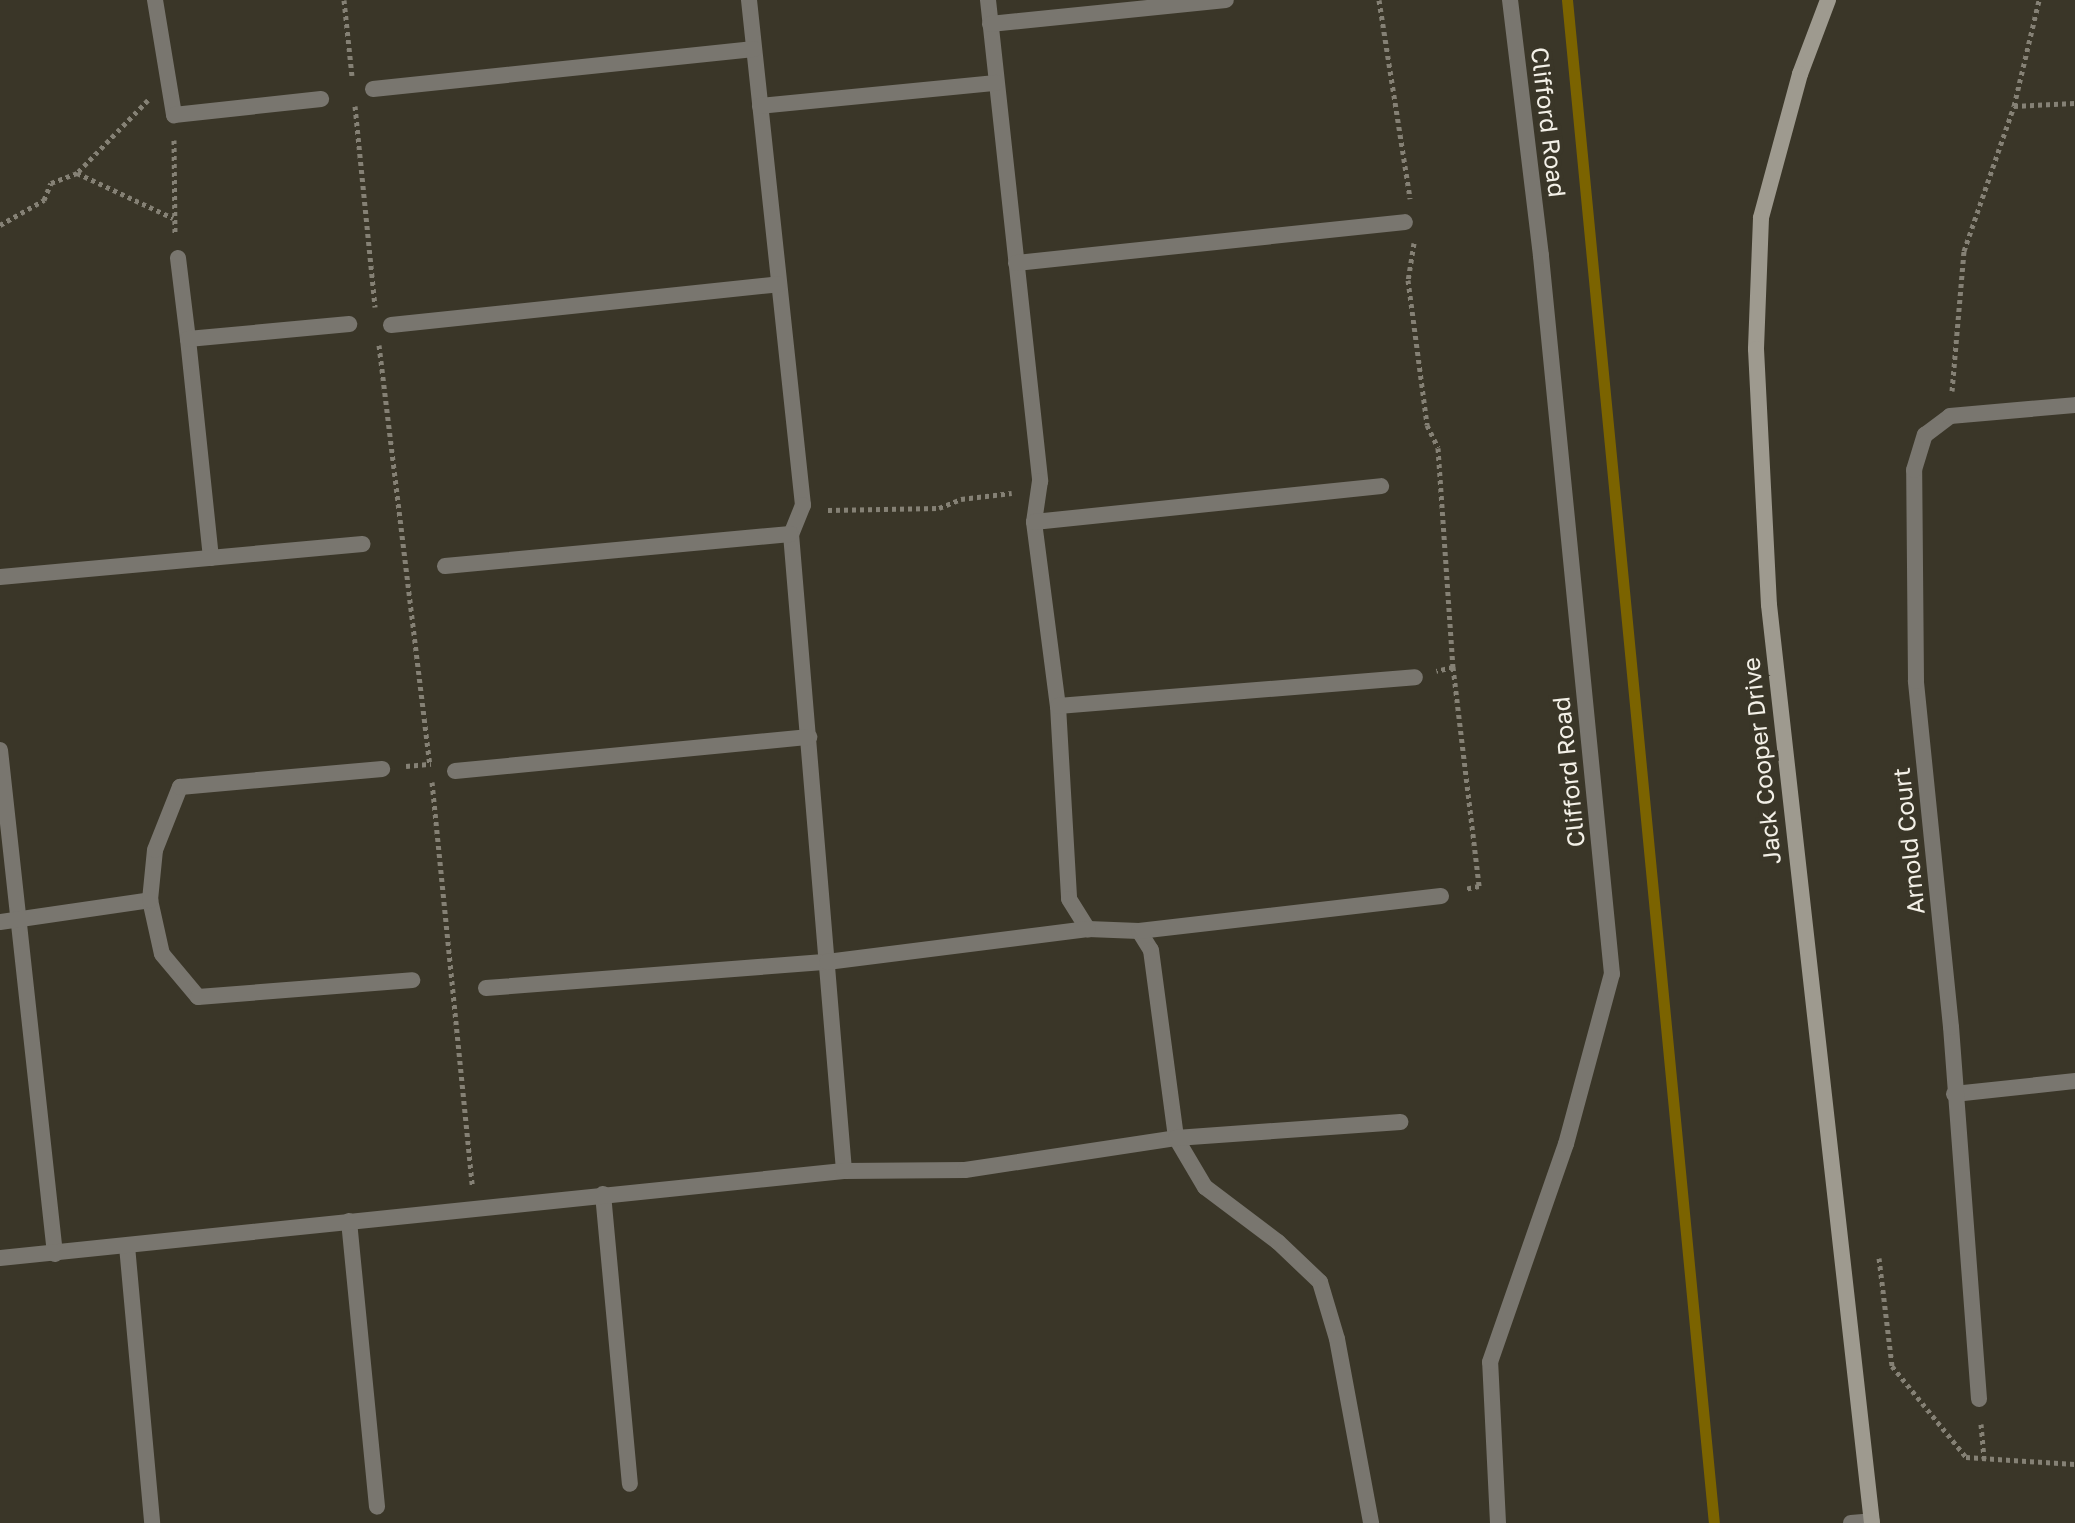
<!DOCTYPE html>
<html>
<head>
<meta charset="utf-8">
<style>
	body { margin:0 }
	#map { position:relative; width:2075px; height:1523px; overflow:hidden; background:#3a3628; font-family:"Golos Text",sans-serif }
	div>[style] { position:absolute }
	.stream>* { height:11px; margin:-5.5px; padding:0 5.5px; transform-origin:5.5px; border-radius:5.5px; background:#7b6300 }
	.path>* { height:5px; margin-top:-2.5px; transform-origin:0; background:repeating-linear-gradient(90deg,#858175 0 4px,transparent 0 8px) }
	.lane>* { height:16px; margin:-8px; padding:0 8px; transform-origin:8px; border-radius:8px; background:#79766f }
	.street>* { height:16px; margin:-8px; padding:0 8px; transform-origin:8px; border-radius:8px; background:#79766f }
	.secondary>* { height:16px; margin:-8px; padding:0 8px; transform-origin:8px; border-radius:8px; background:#9e9a8f }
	span { translate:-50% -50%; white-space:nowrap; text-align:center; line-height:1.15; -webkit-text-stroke:8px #3a3628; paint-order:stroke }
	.street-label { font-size:24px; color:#f3f0e7 }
</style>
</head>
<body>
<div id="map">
	<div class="stream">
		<i style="left:1567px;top:0;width:1530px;rotate:84.49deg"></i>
	</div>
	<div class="path">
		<i style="left:344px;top:0;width:76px;rotate:84deg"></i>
		<i style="left:1379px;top:0;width:201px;rotate:81.1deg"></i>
		<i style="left:148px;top:100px;width:102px;rotate:134.2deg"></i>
		<i style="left:77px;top:173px;width:106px;rotate:25.1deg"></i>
		<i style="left:355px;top:106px;width:202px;rotate:84.3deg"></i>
		<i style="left:2014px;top:106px;width:61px;rotate:-2.8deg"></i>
		<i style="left:174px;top:140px;width:94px;rotate:89.4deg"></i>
		<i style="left:0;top:225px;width:51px;rotate:-29.6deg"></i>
		<i style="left:44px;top:200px;width:18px;rotate:-68deg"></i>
		<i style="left:51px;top:183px;width:28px;rotate:-21deg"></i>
		<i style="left:1414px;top:243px;width:37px;rotate:99deg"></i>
		<i style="left:1408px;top:280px;width:146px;rotate:82.5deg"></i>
		<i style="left:1427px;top:425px;width:25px;rotate:64deg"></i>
		<i style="left:1438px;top:448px;width:220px;rotate:86.1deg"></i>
		<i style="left:1453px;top:667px;width:17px;rotate:167deg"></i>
		<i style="left:379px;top:345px;width:422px;rotate:83.1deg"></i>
		<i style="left:1952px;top:391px;width:141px;rotate:-85.1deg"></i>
		<i style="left:1964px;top:251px;width:153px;rotate:-71deg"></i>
		<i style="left:2014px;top:106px;width:109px;rotate:-76.7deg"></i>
		<i style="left:828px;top:510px;width:111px;rotate:-1deg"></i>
		<i style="left:939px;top:508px;width:24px;rotate:-22deg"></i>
		<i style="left:961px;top:499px;width:51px;rotate:-6.7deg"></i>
		<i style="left:1453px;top:667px;width:221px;rotate:83.2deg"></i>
		<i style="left:1479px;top:886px;width:14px;rotate:168deg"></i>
		<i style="left:406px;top:766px;width:25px;rotate:-5deg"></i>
		<i style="left:432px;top:782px;width:406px;rotate:84.3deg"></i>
		<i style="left:1879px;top:1258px;width:109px;rotate:83.1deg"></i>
		<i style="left:1892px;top:1366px;width:117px;rotate:50.9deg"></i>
		<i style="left:1966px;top:1457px;width:109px;rotate:3.7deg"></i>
		<i style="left:1981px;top:1424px;width:35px;rotate:85deg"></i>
	</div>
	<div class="lane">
		<i style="left:155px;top:0;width:117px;rotate:80.6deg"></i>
		<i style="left:174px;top:115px;width:148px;rotate:-6.2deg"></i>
		<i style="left:749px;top:0;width:508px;rotate:83.9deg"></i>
		<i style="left:803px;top:505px;width:31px;rotate:112deg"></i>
		<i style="left:791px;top:534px;width:639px;rotate:85.24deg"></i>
		<i style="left:988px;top:0;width:484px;rotate:83.8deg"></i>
		<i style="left:1040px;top:481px;width:41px;rotate:98.3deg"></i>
		<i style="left:1034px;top:522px;width:186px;rotate:82.6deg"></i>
		<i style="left:1058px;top:706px;width:193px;rotate:86.7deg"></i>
		<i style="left:1069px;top:899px;width:36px;rotate:58deg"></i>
		<i style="left:1088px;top:929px;width:51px;rotate:2.2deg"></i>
		<i style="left:1139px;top:931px;width:22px;rotate:58deg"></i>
		<i style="left:1151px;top:950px;width:190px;rotate:82.4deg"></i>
		<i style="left:1176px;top:1138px;width:57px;rotate:59.4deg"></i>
		<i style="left:1205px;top:1187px;width:91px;rotate:37deg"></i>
		<i style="left:1278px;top:1242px;width:58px;rotate:43.6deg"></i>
		<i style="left:1320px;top:1282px;width:59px;rotate:73.4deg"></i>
		<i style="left:1337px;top:1339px;width:187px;rotate:79.5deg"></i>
		<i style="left:990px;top:24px;width:237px;rotate:-5.8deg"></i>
		<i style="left:373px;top:89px;width:383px;rotate:-6deg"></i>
		<i style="left:760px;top:106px;width:237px;rotate:-5.6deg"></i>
		<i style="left:178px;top:258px;width:82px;rotate:83deg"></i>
		<i style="left:1016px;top:263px;width:391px;rotate:-6deg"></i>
		<i style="left:391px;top:325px;width:390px;rotate:-6deg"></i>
		<i style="left:1034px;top:522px;width:349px;rotate:-5.9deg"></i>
		<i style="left:211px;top:558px;width:220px;rotate:-96deg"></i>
		<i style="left:188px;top:339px;width:162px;rotate:-5.3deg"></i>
		<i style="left:445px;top:566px;width:347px;rotate:-5.3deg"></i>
		<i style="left:0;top:577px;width:364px;rotate:-5.2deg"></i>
		<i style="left:1058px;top:706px;width:358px;rotate:-4.6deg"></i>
		<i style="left:0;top:750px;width:507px;rotate:83.77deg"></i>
		<i style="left:455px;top:771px;width:356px;rotate:-5.5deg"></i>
		<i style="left:150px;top:900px;width:55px;rotate:77.5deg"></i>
		<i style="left:162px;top:954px;width:56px;rotate:50.1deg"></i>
		<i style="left:198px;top:997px;width:215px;rotate:-4.5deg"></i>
		<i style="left:0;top:922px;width:152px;rotate:-8.3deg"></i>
		<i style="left:150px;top:900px;width:50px;rotate:-84.3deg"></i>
		<i style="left:155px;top:850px;width:68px;rotate:-68.4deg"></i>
		<i style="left:180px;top:787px;width:203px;rotate:-5.1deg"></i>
		<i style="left:1139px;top:931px;width:304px;rotate:-6.6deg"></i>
		<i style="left:486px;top:988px;width:342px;rotate:-4.4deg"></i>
		<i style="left:827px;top:962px;width:263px;rotate:-7.2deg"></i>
		<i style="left:603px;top:1194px;width:291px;rotate:84.7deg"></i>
		<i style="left:349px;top:1221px;width:287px;rotate:84.4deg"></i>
		<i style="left:127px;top:1246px;width:278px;rotate:84.8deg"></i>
		<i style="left:0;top:1258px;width:848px;rotate:-5.89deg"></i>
		<i style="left:844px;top:1171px;width:121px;rotate:-0.5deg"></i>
		<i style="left:965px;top:1170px;width:213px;rotate:-8.6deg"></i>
		<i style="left:1176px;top:1138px;width:225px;rotate:-4.1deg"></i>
	</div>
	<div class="street">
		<i style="left:1954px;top:1094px;width:122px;rotate:-6.1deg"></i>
		<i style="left:1979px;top:1399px;width:373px;rotate:-94.3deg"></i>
		<i style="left:1951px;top:1027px;width:348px;rotate:-95.8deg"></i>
		<i style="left:1916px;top:681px;width:211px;rotate:-90.5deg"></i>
		<i style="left:1914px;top:470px;width:37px;rotate:-73deg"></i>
		<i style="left:1925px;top:435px;width:31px;rotate:-37deg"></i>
		<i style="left:1950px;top:416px;width:125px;rotate:-5deg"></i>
		<i style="left:1498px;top:1523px;width:161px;rotate:-92.8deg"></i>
		<i style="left:1490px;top:1362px;width:231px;rotate:-70.8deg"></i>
		<i style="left:1566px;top:1144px;width:176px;rotate:-74.9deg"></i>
		<i style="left:1612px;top:974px;width:722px;rotate:-95.65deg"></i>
		<i style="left:1541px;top:256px;width:258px;rotate:-96.9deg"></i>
		<i style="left:1851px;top:1523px;width:21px;rotate:-5deg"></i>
	</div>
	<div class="secondary">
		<i style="left:1828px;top:0;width:79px;rotate:110.7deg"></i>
		<i style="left:1800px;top:74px;width:149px;rotate:105.2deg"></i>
		<i style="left:1761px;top:218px;width:131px;rotate:92.2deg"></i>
		<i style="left:1756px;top:349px;width:256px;rotate:87.1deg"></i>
		<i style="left:1769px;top:605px;width:924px;rotate:83.6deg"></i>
	</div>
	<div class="street-label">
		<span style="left:1549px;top:122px;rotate:83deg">Clifford Road</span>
		<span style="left:1761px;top:761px;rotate:-96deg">Jack Cooper Drive</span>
		<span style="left:1568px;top:772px;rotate:-96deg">Clifford Road</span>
		<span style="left:1908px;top:841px;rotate:-96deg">Arnold Court</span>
	</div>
</div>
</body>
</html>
